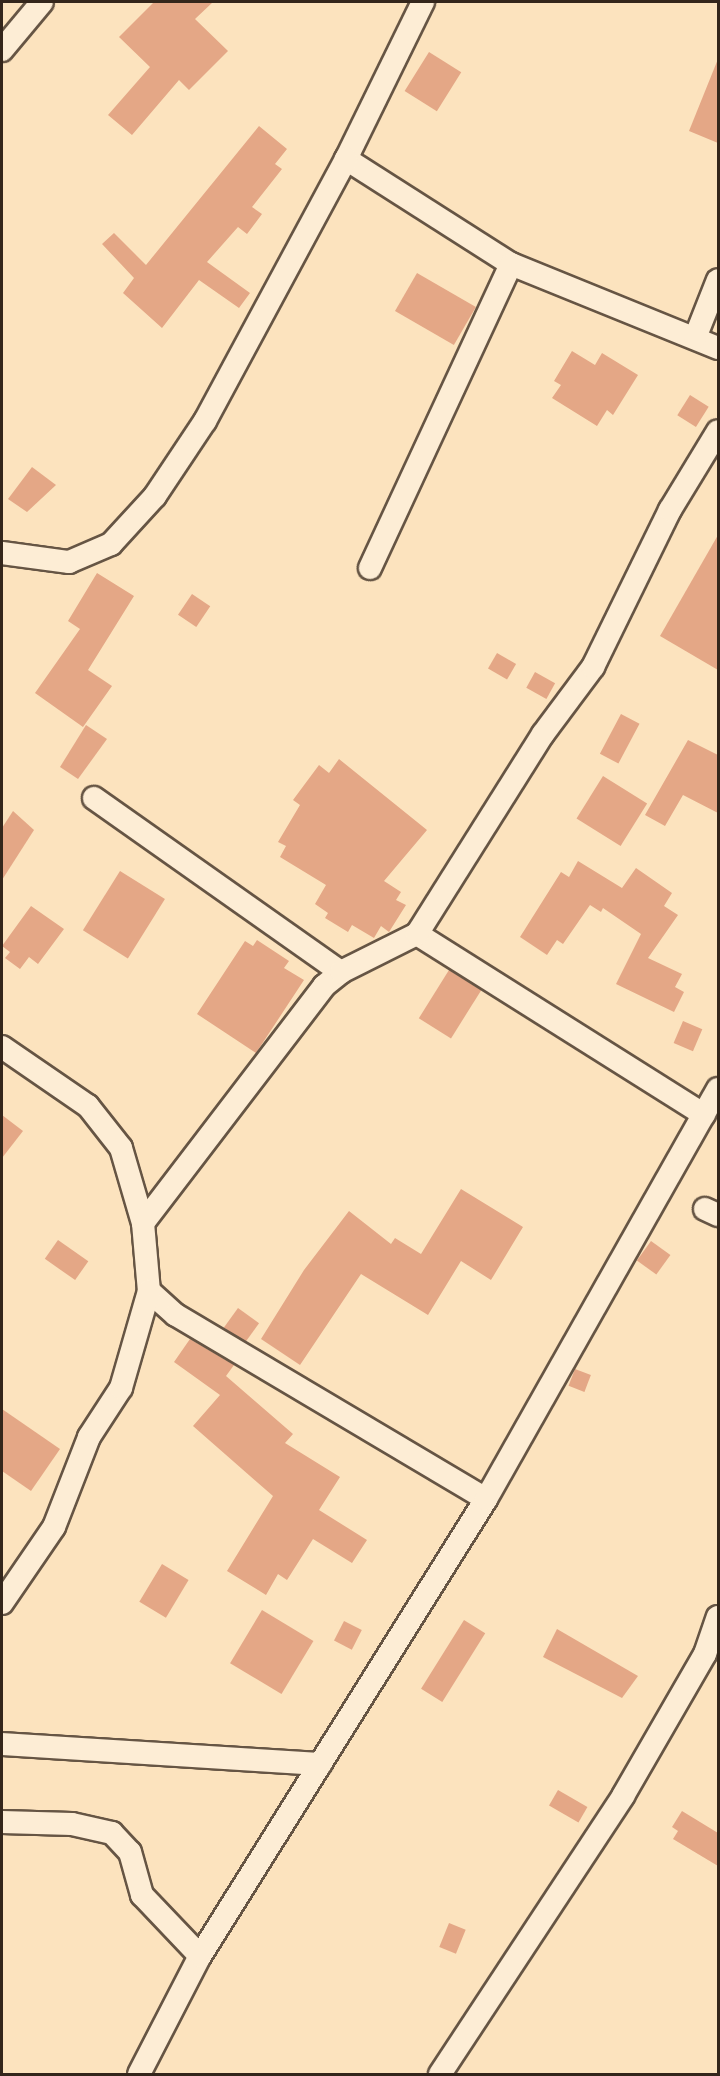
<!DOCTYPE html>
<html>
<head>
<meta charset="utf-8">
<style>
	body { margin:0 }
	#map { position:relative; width:720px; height:2076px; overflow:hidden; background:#fce3be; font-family:"IM FELL Double Pica",serif }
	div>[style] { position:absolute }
	.building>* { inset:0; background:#e4a786; transform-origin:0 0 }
	.roads { filter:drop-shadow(2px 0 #654) drop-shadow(-2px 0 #654) drop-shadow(0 2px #654) drop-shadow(0 -2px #654) }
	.street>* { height:22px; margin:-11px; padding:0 11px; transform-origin:11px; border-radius:11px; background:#fdedd5 }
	span { translate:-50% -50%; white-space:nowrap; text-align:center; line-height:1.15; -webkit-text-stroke:5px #fdedd5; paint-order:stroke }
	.frame { position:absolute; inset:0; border:3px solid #34261b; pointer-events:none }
</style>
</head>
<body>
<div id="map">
	<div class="building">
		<i style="clip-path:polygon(154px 2px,213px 2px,195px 19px,228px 51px,189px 90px,179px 80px,132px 135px,108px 115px,150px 67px,119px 37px)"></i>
		<i style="left:429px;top:52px;width:38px;height:46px;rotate:32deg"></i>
		<i style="clip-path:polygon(718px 59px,718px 143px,689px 131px)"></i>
		<i style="clip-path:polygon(259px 126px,287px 149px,275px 164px,282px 169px,252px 207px,262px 214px,247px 234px,238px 227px,207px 262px,250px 293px,239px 308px,199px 280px,162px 328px,123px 293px,134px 278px,102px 244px,114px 233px,146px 265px)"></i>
		<i style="left:417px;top:273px;width:68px;height:44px;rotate:30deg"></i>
		<i style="clip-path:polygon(572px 351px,595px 365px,602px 353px,638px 375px,613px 415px,607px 410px,597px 426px,552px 398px,561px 385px,554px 381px)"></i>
		<i style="left:690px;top:395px;width:22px;height:24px;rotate:32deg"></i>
		<i style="clip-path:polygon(32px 467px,56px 485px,27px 512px,8px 499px)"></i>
		<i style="clip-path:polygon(718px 535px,718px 670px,660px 636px)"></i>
		<i style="clip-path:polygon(97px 573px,134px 596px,88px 670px,112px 686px,83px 727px,35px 693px,80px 629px,68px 621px)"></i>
		<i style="left:192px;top:594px;width:22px;height:25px;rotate:34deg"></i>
		<i style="left:497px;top:653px;width:22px;height:18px;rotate:30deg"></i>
		<i style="left:535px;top:672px;width:23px;height:18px;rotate:29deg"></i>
		<i style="left:621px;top:714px;width:21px;height:45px;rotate:28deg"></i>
		<i style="clip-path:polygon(86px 725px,107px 739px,78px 779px,60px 767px)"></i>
		<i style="clip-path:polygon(688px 740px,718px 755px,718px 813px,683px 795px,665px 826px,645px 815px)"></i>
		<i style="clip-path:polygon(339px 759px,427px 830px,384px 881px,401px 892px,396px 900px,406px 905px,389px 932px,381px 926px,374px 938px,352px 925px,348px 932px,325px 918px,328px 913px,315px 904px,326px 885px,280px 857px,286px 846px,278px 842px,300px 805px,293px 800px,319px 765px,329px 773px)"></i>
		<i style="left:603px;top:776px;width:52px;height:50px;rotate:32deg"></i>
		<i style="clip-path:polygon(13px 811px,34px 830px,2px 880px,2px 828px)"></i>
		<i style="clip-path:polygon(578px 861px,622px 888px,636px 868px,672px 893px,664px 906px,678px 915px,648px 958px,682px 974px,675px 987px,684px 992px,674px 1012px,616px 984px,641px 934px,603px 908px,601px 912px,590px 905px,563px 944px,557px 940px,547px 955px,520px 937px,561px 872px,569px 877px)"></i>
		<i style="left:120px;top:871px;width:53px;height:70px;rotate:32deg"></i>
		<i style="clip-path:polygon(31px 906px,64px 929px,38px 964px,29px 957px,20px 969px,5px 958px,10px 952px,2px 946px)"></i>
		<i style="clip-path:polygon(257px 940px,289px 961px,284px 968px,304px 980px,256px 1053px,197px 1014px,245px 941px,253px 946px)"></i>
		<i style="left:449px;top:970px;width:38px;height:57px;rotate:32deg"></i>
		<i style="left:683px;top:1021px;width:21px;height:24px;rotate:23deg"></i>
		<i style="clip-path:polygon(2px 1115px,23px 1131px,2px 1158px)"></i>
		<i style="clip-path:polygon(461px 1189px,523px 1227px,491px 1280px,461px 1261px,428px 1315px,361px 1274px,300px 1365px,261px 1339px,304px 1270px,349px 1211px,391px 1244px,395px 1238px,421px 1254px)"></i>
		<i style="left:58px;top:1240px;width:37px;height:23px;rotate:35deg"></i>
		<i style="left:651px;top:1241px;width:24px;height:24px;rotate:36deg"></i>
		<i style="left:238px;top:1308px;width:26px;height:24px;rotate:36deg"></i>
		<i style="clip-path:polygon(190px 1339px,234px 1365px,226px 1376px,293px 1434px,285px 1443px,340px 1477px,319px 1510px,367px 1540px,352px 1563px,313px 1539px,287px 1580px,278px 1574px,266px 1595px,227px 1571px,273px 1496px,193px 1426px,220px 1395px,174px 1362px)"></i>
		<i style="left:575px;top:1369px;width:17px;height:18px;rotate:21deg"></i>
		<i style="clip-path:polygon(2px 1409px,60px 1449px,31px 1491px,2px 1471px)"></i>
		<i style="left:162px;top:1564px;width:31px;height:44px;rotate:31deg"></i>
		<i style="left:262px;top:1610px;width:60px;height:62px;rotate:31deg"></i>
		<i style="left:464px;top:1620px;width:25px;height:81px;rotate:32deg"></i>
		<i style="left:344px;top:1621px;width:20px;height:22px;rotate:27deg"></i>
		<i style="clip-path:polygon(557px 1629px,638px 1676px,622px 1698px,543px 1657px)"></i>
		<i style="left:558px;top:1790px;width:34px;height:18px;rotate:30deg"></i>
		<i style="clip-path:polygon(682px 1811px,718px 1833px,718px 1866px,673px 1839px,678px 1831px,672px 1827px)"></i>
		<i style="left:449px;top:1923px;width:18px;height:26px;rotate:22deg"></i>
	</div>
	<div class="roads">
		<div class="street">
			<i style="left:423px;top:2px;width:175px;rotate:116.1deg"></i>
			<i style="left:346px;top:159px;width:196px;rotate:32.5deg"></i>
			<i style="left:511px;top:264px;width:223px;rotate:22.1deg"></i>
			<i style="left:2px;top:50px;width:62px;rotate:-50.2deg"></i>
			<i style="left:695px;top:338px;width:62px;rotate:-68.4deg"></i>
			<i style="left:2px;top:553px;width:68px;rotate:7.7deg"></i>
			<i style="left:69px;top:562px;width:46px;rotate:-23.2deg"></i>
			<i style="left:111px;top:544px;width:65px;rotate:-47.5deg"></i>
			<i style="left:155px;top:496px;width:90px;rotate:-56.3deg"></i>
			<i style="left:205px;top:421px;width:298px;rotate:-61.7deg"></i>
			<i style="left:370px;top:568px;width:335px;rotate:-65.1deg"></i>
			<i style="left:94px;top:798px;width:302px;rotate:35.2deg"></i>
			<i style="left:417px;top:934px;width:339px;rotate:32.2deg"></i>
			<i style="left:2px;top:1047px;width:104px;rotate:34.5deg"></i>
			<i style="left:88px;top:1106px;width:53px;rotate:51.8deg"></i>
			<i style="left:121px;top:1148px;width:78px;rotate:73.7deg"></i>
			<i style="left:143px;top:1223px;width:68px;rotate:85deg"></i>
			<i style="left:149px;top:1291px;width:36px;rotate:42deg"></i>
			<i style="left:176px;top:1315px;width:360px;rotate:30.7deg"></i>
			<i style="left:705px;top:1209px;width:14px;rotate:25deg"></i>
			<i style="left:143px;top:1223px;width:298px;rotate:-52.6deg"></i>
			<i style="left:324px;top:986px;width:22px;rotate:-39deg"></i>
			<i style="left:341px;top:972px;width:85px;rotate:-26.6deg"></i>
			<i style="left:417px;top:934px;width:236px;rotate:-57.8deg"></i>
			<i style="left:543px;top:734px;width:84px;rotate:-53.3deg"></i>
			<i style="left:593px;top:667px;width:175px;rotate:-63.9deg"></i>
			<i style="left:670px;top:510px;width:92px;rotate:-58.7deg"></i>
			<i style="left:2px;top:1603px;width:92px;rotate:-55.6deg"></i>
			<i style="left:54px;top:1527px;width:97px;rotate:-68.7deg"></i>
			<i style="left:89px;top:1437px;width:59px;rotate:-56.9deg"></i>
			<i style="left:121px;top:1388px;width:101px;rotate:-73.9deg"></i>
			<i style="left:2px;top:1744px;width:319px;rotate:3.6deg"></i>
			<i style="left:2px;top:1822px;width:70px;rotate:1.6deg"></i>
			<i style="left:72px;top:1824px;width:41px;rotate:12.7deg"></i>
			<i style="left:112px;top:1833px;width:26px;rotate:47deg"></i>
			<i style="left:130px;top:1852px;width:45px;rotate:74.4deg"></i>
			<i style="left:142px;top:1895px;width:84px;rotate:46.4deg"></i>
			<i style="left:139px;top:2074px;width:133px;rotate:-62.7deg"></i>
			<i style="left:200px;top:1956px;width:539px;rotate:-57.96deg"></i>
			<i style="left:486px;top:1499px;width:471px;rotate:-60.5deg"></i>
			<i style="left:440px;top:2074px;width:333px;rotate:-56.6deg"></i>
			<i style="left:623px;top:1796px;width:164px;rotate:-60deg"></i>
			<i style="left:705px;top:1654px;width:39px;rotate:-71deg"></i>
		</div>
	</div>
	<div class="frame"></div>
</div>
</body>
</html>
